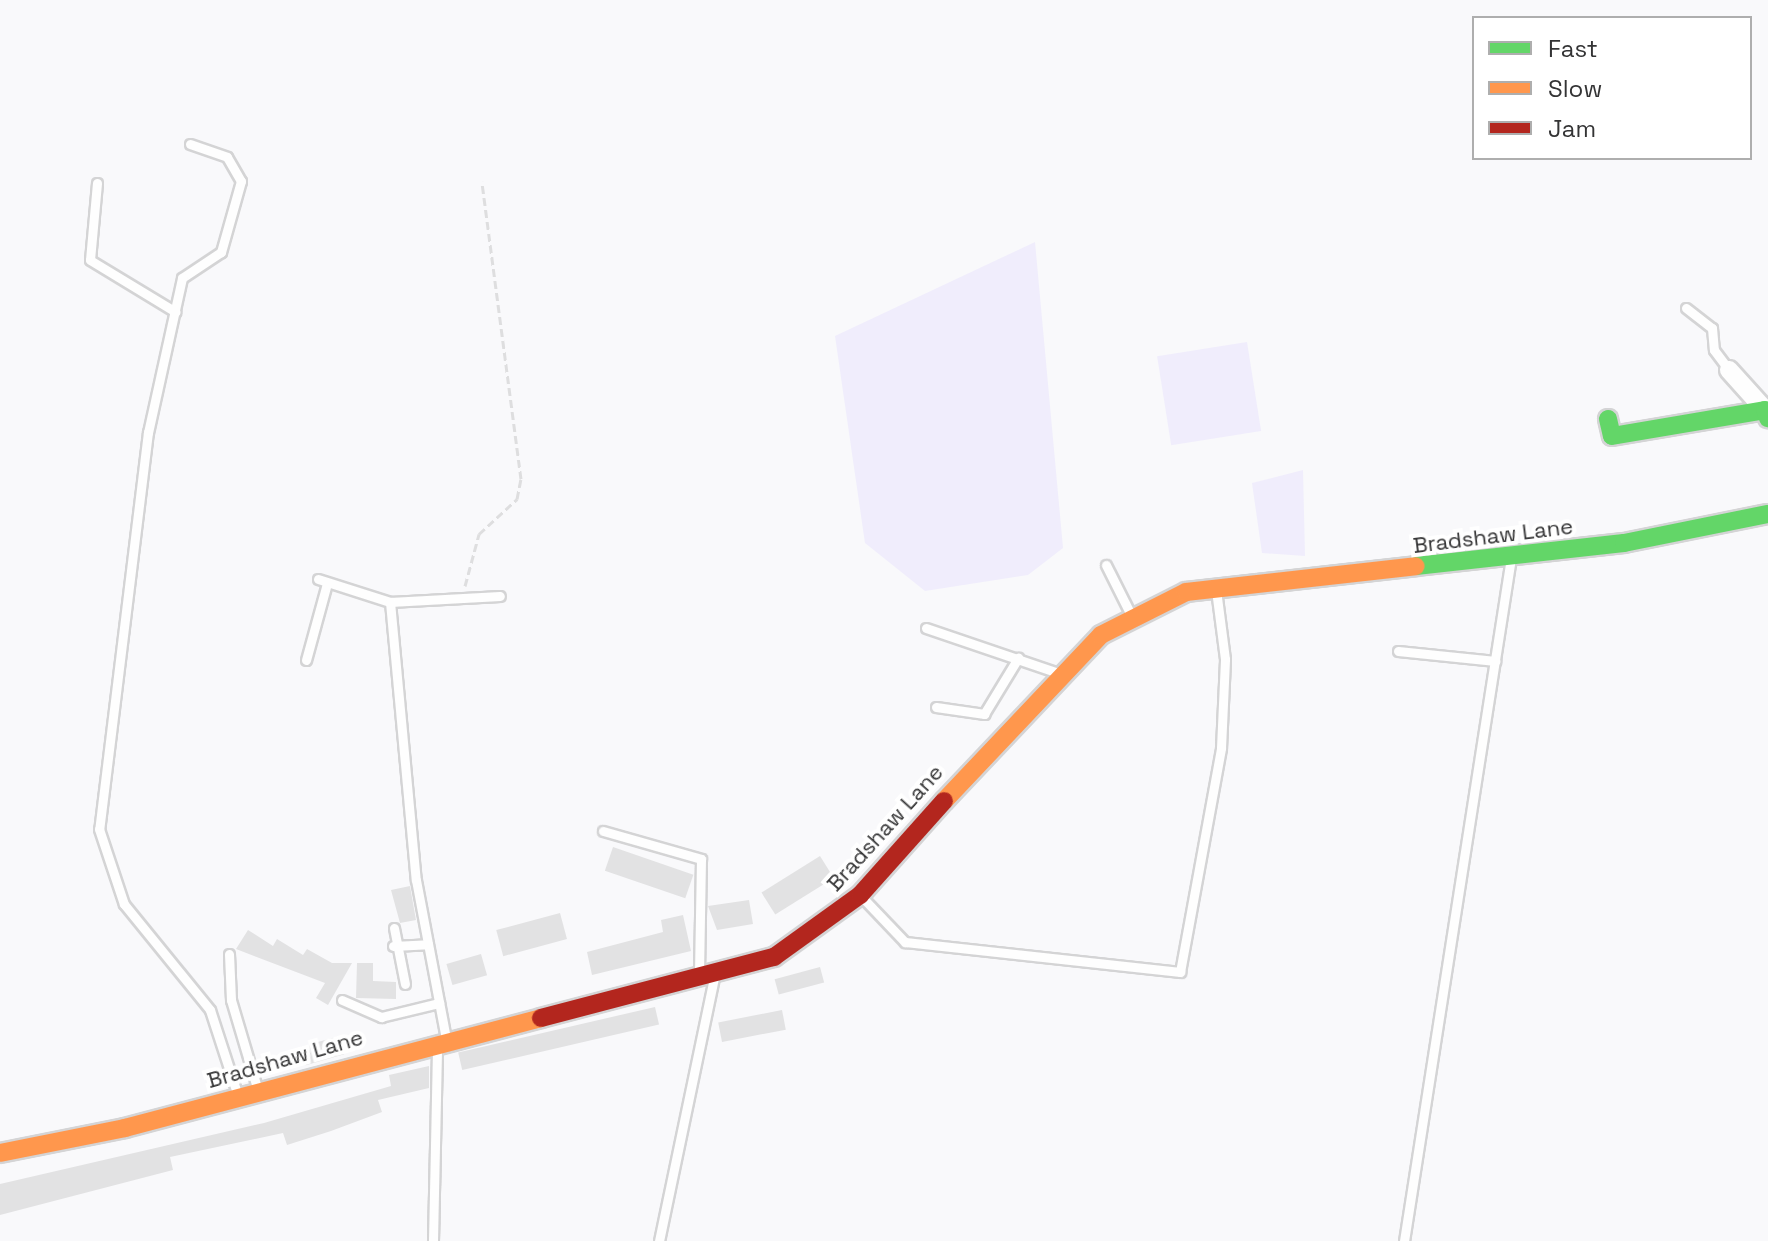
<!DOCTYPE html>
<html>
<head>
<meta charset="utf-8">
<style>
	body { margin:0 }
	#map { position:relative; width:1768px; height:1241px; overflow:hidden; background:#f9f9fb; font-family:"Space Grotesk",sans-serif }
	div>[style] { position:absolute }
	.green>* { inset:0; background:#f0edfc; transform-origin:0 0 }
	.building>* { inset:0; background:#e2e2e3; transform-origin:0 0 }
	.path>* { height:3px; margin-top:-1.5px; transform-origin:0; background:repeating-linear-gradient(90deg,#dededf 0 8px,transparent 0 12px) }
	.roads { filter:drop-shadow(2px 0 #d4d4d5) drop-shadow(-2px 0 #d4d4d5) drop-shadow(0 2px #d4d4d5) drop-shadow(0 -2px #d4d4d5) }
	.lane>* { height:9px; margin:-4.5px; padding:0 4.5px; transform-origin:4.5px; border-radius:4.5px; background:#fefefe }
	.street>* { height:18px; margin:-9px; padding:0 9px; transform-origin:9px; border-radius:9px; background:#fefefe }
	.fast>* { height:18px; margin:-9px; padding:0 9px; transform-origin:9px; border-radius:9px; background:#63d668 }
	.slow>* { height:18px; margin:-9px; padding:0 9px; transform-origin:9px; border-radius:9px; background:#ff974d }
	.jam>* { height:18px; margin:-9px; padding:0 9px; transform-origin:9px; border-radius:9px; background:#b3261e }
	span { translate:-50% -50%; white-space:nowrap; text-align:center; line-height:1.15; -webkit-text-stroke:8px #fff; paint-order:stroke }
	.street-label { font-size:22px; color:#343435 }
	.legend { position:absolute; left:1472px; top:16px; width:280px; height:144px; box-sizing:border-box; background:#fff; border:2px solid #aeaeae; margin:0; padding:10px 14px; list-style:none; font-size:24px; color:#343435 }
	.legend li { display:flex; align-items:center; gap:16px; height:40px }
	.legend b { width:40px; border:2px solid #aeaeae }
</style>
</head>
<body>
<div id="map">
	<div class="green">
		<i style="clip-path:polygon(1035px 242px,1063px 548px,1028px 575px,925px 591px,865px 543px,835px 336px)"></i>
		<i style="left:1247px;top:342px;width:90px;height:91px;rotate:81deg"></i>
		<i style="clip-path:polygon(1303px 470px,1305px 556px,1262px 553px,1252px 483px)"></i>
	</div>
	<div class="building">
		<i style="left:613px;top:847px;width:85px;height:25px;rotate:19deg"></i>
		<i style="left:820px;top:856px;width:26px;height:69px;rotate:58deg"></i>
		<i style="clip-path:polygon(410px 886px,416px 920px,400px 923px,391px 890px)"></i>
		<i style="clip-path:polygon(749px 900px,753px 924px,717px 930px,708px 906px)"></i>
		<i style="left:560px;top:913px;width:27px;height:66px;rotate:75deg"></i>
		<i style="clip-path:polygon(683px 915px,691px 951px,592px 975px,587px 952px,663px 932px,661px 920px)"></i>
		<i style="clip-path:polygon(248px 930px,273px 946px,277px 939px,303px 955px,307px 949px,332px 963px,352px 963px,328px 1005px,316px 998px,325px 983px,236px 949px)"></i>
		<i style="left:481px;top:954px;width:22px;height:36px;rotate:74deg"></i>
		<i style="clip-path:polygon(357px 963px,373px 963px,373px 981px,396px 982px,396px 999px,356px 998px)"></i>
		<i style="left:820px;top:967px;width:16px;height:47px;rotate:75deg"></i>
		<i style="left:655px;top:1007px;width:18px;height:202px;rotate:77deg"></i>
		<i style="left:782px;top:1010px;width:20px;height:65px;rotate:79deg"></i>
		<i style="left:339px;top:1036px;width:19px;height:40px;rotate:74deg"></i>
		<i style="clip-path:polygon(429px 1066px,429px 1088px,378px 1100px,382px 1112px,331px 1131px,287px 1145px,283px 1133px,170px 1157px,173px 1170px,0 1215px,0 1184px,264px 1123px,391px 1086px,389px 1075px)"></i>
	</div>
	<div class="path">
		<i style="left:465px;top:586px;width:54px;rotate:-74.9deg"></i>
		<i style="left:479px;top:534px;width:52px;rotate:-42.6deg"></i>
		<i style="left:517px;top:499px;width:20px;rotate:-79deg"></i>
		<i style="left:521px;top:479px;width:300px;rotate:-97.5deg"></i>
	</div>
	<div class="roads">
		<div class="lane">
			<i style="left:190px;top:144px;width:39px;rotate:19deg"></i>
			<i style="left:227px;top:157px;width:28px;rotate:60deg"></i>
			<i style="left:241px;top:181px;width:74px;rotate:105.7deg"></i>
			<i style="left:221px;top:252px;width:47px;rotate:146.3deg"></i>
			<i style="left:182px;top:278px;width:158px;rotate:102.4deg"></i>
			<i style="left:148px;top:432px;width:400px;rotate:97deg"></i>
			<i style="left:99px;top:829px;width:79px;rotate:71.6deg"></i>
			<i style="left:124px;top:904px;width:136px;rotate:50.9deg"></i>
			<i style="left:210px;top:1010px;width:90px;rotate:72deg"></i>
			<i style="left:97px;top:183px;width:77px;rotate:95.2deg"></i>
			<i style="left:90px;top:260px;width:100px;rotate:31.2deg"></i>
			<i style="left:1686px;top:308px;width:33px;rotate:38deg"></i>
			<i style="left:1712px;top:328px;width:22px;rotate:85deg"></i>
			<i style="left:1714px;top:350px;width:25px;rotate:53deg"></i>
			<i style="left:1106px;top:565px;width:58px;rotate:63.4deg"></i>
			<i style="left:318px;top:579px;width:76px;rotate:17.7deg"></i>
			<i style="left:390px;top:602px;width:110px;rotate:-3.1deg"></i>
			<i style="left:390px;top:602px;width:279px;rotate:84.7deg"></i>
			<i style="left:416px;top:880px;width:162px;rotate:79.3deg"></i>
			<i style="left:926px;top:628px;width:136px;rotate:18.8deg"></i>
			<i style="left:1398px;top:651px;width:98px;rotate:5.9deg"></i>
			<i style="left:306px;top:660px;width:80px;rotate:-74.7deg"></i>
			<i style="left:936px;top:707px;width:49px;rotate:8.3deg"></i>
			<i style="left:984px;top:714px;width:66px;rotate:-58.7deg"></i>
			<i style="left:603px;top:831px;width:102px;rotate:15.9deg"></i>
			<i style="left:701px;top:859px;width:113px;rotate:91deg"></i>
			<i style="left:861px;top:896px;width:64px;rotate:46.3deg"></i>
			<i style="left:905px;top:942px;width:277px;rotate:6.2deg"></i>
			<i style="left:1180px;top:972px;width:228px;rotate:-79.6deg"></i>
			<i style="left:1221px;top:748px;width:89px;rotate:-87.4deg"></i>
			<i style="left:1225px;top:659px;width:70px;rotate:-97.4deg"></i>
			<i style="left:394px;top:928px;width:57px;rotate:78.9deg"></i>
			<i style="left:393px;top:946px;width:35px;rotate:-3deg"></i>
			<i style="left:229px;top:954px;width:46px;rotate:87.5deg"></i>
			<i style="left:231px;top:1000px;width:95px;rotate:73.5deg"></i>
			<i style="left:342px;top:1000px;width:43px;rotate:23.6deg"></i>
			<i style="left:381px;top:1017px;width:60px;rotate:-13.6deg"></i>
			<i style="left:433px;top:1241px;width:192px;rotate:-88.8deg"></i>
			<i style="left:659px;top:1241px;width:269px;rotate:-78.2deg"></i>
			<i style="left:1404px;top:1241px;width:691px;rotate:-81.1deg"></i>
		</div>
		<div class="street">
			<i style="left:1729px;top:370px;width:54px;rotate:48deg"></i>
		</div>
		<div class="fast">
			<i style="left:1608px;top:419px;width:17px;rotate:77deg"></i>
			<i style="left:1612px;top:436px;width:155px;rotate:-9.6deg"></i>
			<i style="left:1765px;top:410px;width:9px;rotate:69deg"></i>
			<i style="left:1416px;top:566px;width:209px;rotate:-6.3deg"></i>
			<i style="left:1624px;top:543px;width:147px;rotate:-11.4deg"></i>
		</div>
		<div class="slow">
			<i style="left:944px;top:801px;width:228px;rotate:-46.6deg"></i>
			<i style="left:1101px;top:635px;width:95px;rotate:-26.8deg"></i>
			<i style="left:1186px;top:592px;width:231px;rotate:-6.4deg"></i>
			<i style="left:0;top:1153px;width:127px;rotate:-11.3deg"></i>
			<i style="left:125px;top:1128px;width:430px;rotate:-14.8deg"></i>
		</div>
		<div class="jam">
			<i style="left:541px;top:1018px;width:241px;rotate:-14.7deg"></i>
			<i style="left:774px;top:957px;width:106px;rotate:-35.8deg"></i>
			<i style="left:860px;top:895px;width:126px;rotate:-48.2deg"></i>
		</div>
	</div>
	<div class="street-label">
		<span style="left:1493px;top:536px;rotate:-7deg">Bradshaw Lane</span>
		<span style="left:885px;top:828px;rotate:-48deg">Bradshaw Lane</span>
		<span style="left:285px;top:1059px;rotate:-16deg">Bradshaw Lane</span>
	</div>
	<ul class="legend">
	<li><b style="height:10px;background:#63d668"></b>Fast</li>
	<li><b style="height:10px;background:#ff974d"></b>Slow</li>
	<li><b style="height:10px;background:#b3261e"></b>Jam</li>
	</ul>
</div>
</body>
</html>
